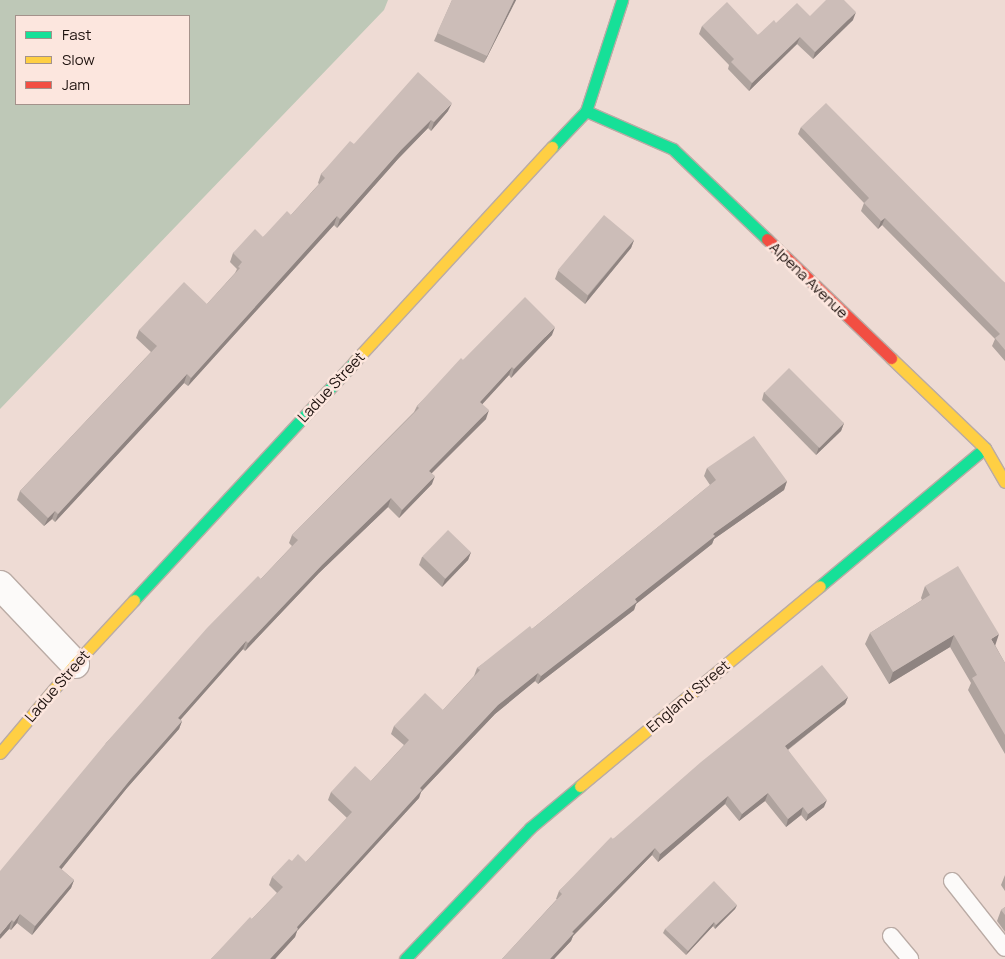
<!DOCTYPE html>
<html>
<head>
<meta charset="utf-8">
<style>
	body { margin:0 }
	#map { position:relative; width:1005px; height:959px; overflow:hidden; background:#eedbd4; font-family:Manrope,sans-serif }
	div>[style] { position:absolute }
	.forest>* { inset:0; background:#bec8b7 }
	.roads { filter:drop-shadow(1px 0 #baaba5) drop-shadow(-1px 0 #baaba5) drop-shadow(0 1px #baaba5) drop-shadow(0 -1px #baaba5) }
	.lane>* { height:16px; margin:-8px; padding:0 8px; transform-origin:8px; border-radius:8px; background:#fcfaf9 }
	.street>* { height:28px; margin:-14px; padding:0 14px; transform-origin:14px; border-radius:14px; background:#fcfaf9 }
	.fast>* { height:11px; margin:-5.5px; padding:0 5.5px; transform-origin:5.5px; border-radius:5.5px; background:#16e098 }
	.slow>* { height:11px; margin:-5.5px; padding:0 5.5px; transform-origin:5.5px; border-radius:5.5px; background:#ffcf43 }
	.jam>* { height:11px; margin:-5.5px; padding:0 5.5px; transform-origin:5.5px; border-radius:5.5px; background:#f24e42 }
	.wall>* { inset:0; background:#afa39e }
	.shaded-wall>* { inset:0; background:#8f8481 }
	.building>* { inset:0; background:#ccbdb8; transform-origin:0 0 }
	span { translate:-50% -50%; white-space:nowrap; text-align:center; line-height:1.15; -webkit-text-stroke:5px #fce6de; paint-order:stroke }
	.street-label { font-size:15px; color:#1f130f }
	.legend { position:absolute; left:15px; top:15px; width:175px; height:90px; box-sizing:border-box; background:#fce6de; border:1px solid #a4928b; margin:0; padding:6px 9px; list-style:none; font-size:15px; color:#1f130f }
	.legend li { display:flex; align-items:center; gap:10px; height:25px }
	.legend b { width:25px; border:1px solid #a4928b }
</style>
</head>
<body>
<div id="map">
	<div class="forest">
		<i style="clip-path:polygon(evenodd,0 0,388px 0,384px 10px,0 409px,0 0,16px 16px,189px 16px,189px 104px,16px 104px,16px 16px)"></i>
	</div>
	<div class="roads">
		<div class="lane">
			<i style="left:952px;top:881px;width:85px;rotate:51.7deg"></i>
			<i style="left:891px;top:936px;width:30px;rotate:50deg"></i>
		</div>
		<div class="street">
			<i style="left:0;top:585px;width:109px;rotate:46.5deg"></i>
		</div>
		<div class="fast">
			<i style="left:586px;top:111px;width:95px;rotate:23.6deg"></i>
			<i style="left:673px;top:149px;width:130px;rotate:43.8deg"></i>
			<i style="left:552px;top:147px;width:50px;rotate:-46.6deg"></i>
			<i style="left:586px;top:111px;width:117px;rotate:-72deg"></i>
			<i style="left:820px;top:586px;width:215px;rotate:-39.9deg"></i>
			<i style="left:134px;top:600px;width:326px;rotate:-47.2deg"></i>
			<i style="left:405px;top:959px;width:181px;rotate:-46.3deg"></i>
			<i style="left:530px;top:828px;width:65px;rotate:-40deg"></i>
		</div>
		<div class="slow">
			<i style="left:891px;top:358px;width:130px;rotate:43.8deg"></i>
			<i style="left:985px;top:448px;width:39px;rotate:60deg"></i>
			<i style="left:355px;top:361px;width:291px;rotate:-47.4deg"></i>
			<i style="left:0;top:753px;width:116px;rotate:-49.9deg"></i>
			<i style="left:75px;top:664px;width:87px;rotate:-47.3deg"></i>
			<i style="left:580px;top:786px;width:312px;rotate:-39.8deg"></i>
		</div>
		<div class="jam">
			<i style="left:767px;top:239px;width:172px;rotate:43.8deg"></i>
		</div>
	</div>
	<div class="wall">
		<i style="clip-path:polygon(452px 0,516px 0,484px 63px,434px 41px)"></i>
		<i style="clip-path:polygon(810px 16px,853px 20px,813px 59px,797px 44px,749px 91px,728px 69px,729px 65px,699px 34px,702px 26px,758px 35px,776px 23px)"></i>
		<i style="clip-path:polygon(448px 111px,431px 131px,428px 128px,398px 159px,337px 228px,334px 225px,188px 386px,184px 383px,55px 522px,52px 519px,44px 526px,17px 500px,20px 491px,151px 352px,136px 338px,139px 330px,207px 304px,235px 273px,237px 269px,230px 262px,233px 253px,263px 237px,291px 215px,319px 184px,318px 183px,321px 174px,354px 144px)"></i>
		<i style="clip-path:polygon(801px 127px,1005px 283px,1005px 361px,992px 346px,995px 339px,882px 225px,878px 229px,861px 211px,864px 203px,798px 134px)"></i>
		<i style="clip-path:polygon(634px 240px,631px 248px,585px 304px,555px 279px,558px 271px)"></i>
		<i style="clip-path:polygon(552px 335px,511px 378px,509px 375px,482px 404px,486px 419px,431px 473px,432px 484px,399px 518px,388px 507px,319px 573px,245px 651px,243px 649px,180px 720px,182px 721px,179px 729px,127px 788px,61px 869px,74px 880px,71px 888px,32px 935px,17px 923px,11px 930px,9px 929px,0 939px,106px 743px,292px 546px,289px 543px,292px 535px,414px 412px,417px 406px,463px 360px)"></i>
		<i style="clip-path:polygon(764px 392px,844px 423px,841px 431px,816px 455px,762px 400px)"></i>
		<i style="clip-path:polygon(707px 468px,787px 481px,784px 490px,714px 539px,712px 544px,636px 604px,634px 610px,538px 684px,535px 681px,495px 714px,421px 792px,419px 798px,297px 931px,295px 937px,275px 959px,211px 959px,252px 919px,277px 893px,269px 885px,272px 877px,292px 861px,306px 862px,347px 818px,328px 800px,331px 792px,371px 781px,404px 745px,391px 734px,394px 726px,443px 710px,474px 676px,477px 668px,532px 629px,710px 485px,704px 476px)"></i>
		<i style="clip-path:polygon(471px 552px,468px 560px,442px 587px,419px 565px,422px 557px)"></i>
		<i style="clip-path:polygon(925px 586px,995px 645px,1005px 663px,1005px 754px,968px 690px,971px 683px,950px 647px,889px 684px,865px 644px,870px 633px,922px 600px,921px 598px)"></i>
		<i style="clip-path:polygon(848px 697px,845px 704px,788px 750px,824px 807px,806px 821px,801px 815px,786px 827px,765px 801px,739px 821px,725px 804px,658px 862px,652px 855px,573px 936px,571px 941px,554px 959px,502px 959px,557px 899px,556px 899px,559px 891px,613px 839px)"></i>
		<i style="clip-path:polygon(1005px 875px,1005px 891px,1001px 885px)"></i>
		<i style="clip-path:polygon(737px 905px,735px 909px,715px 929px,713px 926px,686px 955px,663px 933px,665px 929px)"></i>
		<i style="clip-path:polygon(1005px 907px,1005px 932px,997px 921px,1001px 910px)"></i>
	</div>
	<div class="shaded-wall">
		<i style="clip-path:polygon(514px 0,516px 0,484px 63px,487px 56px)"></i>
		<i style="clip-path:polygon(856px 12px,853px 20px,813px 59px,815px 52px)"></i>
		<i style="clip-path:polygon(800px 37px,797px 44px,749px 91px,752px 83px)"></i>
		<i style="clip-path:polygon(452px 103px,448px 111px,431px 131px,434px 122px)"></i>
		<i style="clip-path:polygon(431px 120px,428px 128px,398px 159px,337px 228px,340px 219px,401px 150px)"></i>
		<i style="clip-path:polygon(337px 216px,334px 225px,188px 386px,191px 378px)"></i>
		<i style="clip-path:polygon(885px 218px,882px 225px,878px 229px,881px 221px)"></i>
		<i style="clip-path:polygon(634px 240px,631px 248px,585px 304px,588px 296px)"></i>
		<i style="clip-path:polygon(555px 327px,552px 335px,511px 378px,514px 369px)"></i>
		<i style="clip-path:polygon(512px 367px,509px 375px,477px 410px,480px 402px)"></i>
		<i style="clip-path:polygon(187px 374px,184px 383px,55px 522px,58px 514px)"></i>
		<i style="clip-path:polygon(489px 410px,486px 419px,426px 479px,429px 471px)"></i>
		<i style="clip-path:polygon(844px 423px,841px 431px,816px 455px,819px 447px)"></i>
		<i style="clip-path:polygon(435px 476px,432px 484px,399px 518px,402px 510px)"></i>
		<i style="clip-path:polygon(787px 481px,784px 490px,714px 539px,712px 544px,636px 604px,634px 610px,538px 684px,541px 676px,635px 599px,713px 534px)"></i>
		<i style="clip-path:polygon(391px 498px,388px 507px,319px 573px,245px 651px,248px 643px,322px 565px)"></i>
		<i style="clip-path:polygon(55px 511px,52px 519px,44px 526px,48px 518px)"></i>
		<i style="clip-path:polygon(471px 552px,468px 560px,442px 587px,445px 579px)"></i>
		<i style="clip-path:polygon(999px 634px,995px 646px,991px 639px)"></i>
		<i style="clip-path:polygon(954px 635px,950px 647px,889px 684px,893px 672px)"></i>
		<i style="clip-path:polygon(246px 641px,243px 649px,175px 726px,178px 718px)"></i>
		<i style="clip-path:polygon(538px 673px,535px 681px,495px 714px,421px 792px,419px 798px,297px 931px,295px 937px,275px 959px,270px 959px,297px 927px,420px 788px,498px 705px)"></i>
		<i style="clip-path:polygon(848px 697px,845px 704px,782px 754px,785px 746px)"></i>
		<i style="clip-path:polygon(182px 721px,179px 729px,127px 788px,56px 876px,59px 867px,130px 780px)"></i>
		<i style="clip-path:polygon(768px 793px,765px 801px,739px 821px,742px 814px)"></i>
		<i style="clip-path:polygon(728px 796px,725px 804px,658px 862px,660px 854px)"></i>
		<i style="clip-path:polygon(827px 800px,824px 807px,806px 821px,808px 814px)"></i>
		<i style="clip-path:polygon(803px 807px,801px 815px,786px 827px,788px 819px)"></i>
		<i style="clip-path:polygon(655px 848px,652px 855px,573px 936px,571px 941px,554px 959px,550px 959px,572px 932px)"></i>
		<i style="clip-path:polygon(74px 880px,71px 888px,32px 935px,35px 926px)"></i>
		<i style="clip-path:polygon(737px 905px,735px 909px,715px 929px,716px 925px)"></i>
		<i style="clip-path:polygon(20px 914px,17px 923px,11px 930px,14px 922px)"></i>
		<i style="clip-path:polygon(12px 920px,9px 929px,0 939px,0 934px)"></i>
		<i style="clip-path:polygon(714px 922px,713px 926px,686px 955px,688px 951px)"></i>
	</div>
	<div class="building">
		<i style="clip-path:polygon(452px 0,514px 0,487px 56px,437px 33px)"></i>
		<i style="clip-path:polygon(826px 0,844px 0,856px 12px,815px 52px,800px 37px,752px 83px,731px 62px,734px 59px,702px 26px,727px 2px,758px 35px,774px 20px,776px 23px,797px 3px,810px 16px)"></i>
		<i style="clip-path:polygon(418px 72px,452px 103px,434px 122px,431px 120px,401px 150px,340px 219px,337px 216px,191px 378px,187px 374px,58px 514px,55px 511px,48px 518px,20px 491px,157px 346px,139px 330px,184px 282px,207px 304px,240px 268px,238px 267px,242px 262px,233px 253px,255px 229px,263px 237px,287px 211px,291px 215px,325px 178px,321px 174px,350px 141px,354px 144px)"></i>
		<i style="clip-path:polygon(826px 103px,1005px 283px,1005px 350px,995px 338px,1000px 334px,885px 218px,881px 221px,864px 203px,869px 198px,801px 127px)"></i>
		<i style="left:604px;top:215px;width:39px;height:72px;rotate:40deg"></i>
		<i style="clip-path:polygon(525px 297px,555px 327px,514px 369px,512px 367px,480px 402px,489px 410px,429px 471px,435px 476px,402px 510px,391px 498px,322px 565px,248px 643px,246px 641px,178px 718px,182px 721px,130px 780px,59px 867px,74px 880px,35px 926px,20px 914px,14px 922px,12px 920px,0 934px,0 871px,106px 743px,207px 628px,258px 576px,261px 579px,298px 540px,292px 535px,419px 408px,417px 406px,461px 358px,463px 360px)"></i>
		<i style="left:789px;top:368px;width:78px;height:35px;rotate:45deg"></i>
		<i style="clip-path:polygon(754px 436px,787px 481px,713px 534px,715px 536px,635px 599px,637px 602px,541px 676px,538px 673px,498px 705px,420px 788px,422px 790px,297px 927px,298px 929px,270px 959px,211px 959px,250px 917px,252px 919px,283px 887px,272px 877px,289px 859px,292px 861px,298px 854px,306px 862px,352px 812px,331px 792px,355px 766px,371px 781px,409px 740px,394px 726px,425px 693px,443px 710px,480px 670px,477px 668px,530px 626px,532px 629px,716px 480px,707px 468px)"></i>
		<i style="left:448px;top:530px;width:32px;height:37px;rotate:44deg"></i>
		<i style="clip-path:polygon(958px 566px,999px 634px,991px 639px,1005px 663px,1005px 735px,972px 678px,977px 675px,954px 635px,893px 672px,870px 633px,930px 595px,925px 586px)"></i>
		<i style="clip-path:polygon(822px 665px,848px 697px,785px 746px,827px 800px,808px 814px,803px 807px,788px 819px,768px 793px,742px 814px,728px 796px,660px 854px,655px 848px,572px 932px,574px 933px,550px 959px,502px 959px,562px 894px,559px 891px,611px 837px,613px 839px,701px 762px)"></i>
		<i style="clip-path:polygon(714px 881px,737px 905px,716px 925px,714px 922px,688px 951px,665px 929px)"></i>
		<i style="clip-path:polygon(1005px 907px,1005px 915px,1001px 910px)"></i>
	</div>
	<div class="street-label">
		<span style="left:809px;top:280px;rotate:44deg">Alpena Avenue</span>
		<span style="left:331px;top:387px;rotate:-47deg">Ladue Street</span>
		<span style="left:57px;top:686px;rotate:-49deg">Ladue Street</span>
		<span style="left:688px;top:696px;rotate:-40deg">England Street</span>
	</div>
	<ul class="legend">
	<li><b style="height:6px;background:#16e098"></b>Fast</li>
	<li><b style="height:6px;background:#ffcf43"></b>Slow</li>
	<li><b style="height:6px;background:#f24e42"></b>Jam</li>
	</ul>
</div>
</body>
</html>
